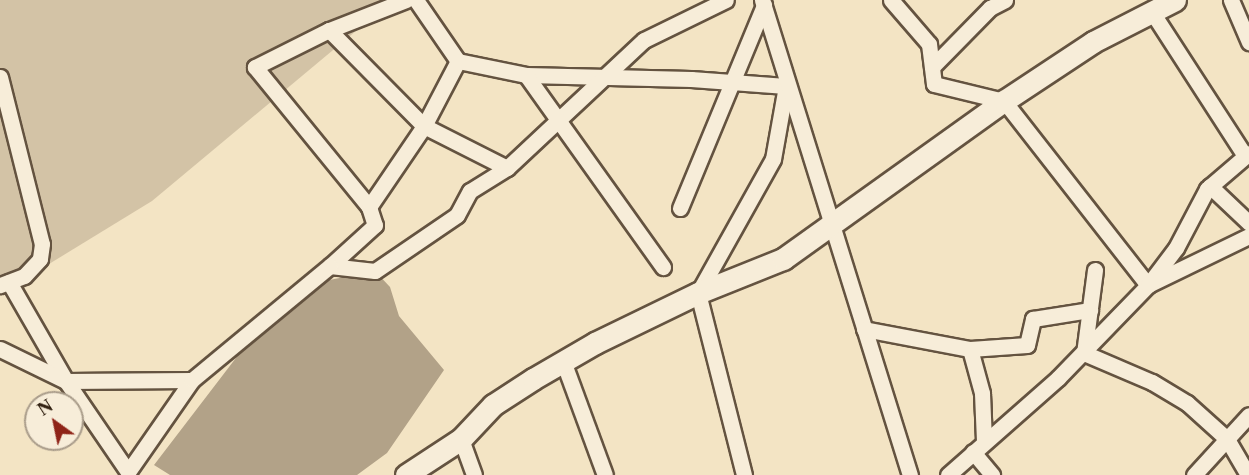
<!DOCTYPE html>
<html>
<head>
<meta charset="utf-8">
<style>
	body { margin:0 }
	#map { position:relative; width:1249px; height:475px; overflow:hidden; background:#f3e4c4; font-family:"Libre Caslon Text",serif }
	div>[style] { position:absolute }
	.green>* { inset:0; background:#d3c3a6 }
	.water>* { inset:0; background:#b2a288 }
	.roads { filter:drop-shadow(2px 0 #645340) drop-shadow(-2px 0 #645340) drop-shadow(0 2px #645340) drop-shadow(0 -2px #645340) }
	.street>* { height:15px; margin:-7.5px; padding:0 7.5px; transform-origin:7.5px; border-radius:7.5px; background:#f7edd9 }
	.secondary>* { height:21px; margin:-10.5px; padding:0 10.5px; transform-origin:10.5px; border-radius:10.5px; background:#f7edd9 }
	span { translate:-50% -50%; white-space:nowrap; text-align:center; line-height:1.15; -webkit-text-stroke:5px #f7edd9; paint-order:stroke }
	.north { position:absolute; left:24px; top:391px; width:60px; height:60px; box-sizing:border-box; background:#f7edd9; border:2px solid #a99c8a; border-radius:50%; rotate:327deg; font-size:16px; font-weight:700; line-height:24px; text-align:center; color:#342314 }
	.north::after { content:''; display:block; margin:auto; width:21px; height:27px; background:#8f2418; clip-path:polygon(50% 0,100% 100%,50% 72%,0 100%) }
</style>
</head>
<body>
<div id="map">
	<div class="green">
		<i style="clip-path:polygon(0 0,393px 0,152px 201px,0 294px)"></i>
	</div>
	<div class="water">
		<i style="clip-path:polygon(375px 271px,390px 287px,399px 316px,444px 370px,387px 453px,357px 475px,170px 475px,154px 465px,265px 320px,309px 284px)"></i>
	</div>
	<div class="roads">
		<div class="street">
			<i style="left:406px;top:0;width:83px;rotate:158.7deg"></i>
			<i style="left:329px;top:30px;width:83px;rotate:153.4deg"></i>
			<i style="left:255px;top:67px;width:181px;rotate:50.8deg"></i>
			<i style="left:369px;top:207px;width:19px;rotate:72deg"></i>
			<i style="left:375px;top:225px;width:61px;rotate:137.7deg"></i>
			<i style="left:330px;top:266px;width:45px;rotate:6.3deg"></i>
			<i style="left:375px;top:271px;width:99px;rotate:-34.3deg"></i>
			<i style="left:457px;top:215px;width:27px;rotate:-62deg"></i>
			<i style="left:470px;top:191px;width:44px;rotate:-31.9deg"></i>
			<i style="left:416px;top:0;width:74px;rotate:55.5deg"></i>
			<i style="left:458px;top:61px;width:69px;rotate:11.6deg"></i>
			<i style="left:526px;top:75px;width:165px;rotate:1.4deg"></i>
			<i style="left:691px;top:79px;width:95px;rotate:4.2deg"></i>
			<i style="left:786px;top:86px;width:74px;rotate:100.1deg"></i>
			<i style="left:773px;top:159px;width:154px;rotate:119.2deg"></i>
			<i style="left:698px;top:293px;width:188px;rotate:75.8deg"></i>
			<i style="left:762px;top:0;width:498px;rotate:72.7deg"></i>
			<i style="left:891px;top:0;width:58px;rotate:49.2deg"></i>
			<i style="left:929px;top:44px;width:40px;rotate:82.9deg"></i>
			<i style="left:934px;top:84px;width:72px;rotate:13.7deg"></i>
			<i style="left:1004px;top:101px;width:234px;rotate:52deg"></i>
			<i style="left:1148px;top:285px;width:112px;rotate:-25.9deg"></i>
			<i style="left:1231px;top:0;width:46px;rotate:66.8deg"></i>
			<i style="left:1152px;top:12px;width:171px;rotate:57.1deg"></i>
			<i style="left:329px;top:30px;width:135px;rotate:45.3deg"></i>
			<i style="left:424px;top:126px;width:93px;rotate:26.8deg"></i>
			<i style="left:507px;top:168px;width:187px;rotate:-43.1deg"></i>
			<i style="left:644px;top:40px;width:91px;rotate:-26deg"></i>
			<i style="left:932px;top:67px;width:83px;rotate:-45.5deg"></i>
			<i style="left:990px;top:8px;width:17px;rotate:-28deg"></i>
			<i style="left:526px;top:75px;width:236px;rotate:54.5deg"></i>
			<i style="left:0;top:77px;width:172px;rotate:75.9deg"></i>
			<i style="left:42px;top:244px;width:15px;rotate:98deg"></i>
			<i style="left:40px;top:259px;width:23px;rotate:133deg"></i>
			<i style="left:24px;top:276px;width:26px;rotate:159deg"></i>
			<i style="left:1210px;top:186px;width:54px;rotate:43.5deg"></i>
			<i style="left:369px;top:207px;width:98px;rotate:-55.8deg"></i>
			<i style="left:424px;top:126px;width:73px;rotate:-62.4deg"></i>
			<i style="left:680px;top:208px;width:220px;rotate:-67.5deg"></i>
			<i style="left:1095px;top:270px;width:84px;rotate:97.5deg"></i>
			<i style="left:1084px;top:353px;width:74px;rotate:23.1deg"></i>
			<i style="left:1152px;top:382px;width:41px;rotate:31deg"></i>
			<i style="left:1187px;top:403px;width:54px;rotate:42deg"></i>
			<i style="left:1227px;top:439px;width:42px;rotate:59.7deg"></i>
			<i style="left:9px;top:282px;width:114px;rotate:60.1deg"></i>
			<i style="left:66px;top:381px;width:126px;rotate:-0.5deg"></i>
			<i style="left:864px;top:329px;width:108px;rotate:10.7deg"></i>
			<i style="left:970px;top:349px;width:46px;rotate:74.7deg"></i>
			<i style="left:982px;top:393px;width:48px;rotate:87.6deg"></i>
			<i style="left:0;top:349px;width:73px;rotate:25.9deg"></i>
			<i style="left:66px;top:381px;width:110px;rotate:55.7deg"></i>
			<i style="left:128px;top:472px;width:112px;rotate:-55.2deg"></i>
			<i style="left:192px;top:380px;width:179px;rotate:-39.6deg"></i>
			<i style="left:970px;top:349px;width:57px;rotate:-4deg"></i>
			<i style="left:1027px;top:345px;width:27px;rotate:-77deg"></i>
			<i style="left:1033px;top:319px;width:58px;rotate:-9deg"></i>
			<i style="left:563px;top:361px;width:121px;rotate:69.8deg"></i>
			<i style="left:461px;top:439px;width:38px;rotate:70deg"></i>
			<i style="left:973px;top:452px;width:30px;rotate:50deg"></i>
			<i style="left:948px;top:475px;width:147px;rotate:-41.4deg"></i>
			<i style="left:1058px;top:378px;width:129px;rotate:-45.9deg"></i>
			<i style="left:1148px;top:285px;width:46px;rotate:-52.9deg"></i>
			<i style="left:1176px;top:248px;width:67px;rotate:-62.3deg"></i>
			<i style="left:1207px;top:189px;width:55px;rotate:-40.6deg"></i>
			<i style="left:1194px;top:475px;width:81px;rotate:-47.5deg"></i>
		</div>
		<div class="secondary">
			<i style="left:406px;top:475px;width:66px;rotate:-33.2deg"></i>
			<i style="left:461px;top:439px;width:47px;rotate:-46.7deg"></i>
			<i style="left:493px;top:405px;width:48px;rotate:-33deg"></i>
			<i style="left:533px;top:379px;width:72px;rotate:-30.1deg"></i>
			<i style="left:595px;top:343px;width:114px;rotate:-25.9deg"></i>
			<i style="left:698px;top:293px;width:92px;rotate:-21.8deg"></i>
			<i style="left:783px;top:259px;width:272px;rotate:-35.6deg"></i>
			<i style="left:1004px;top:101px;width:107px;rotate:-33.5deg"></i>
			<i style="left:1093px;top:42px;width:92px;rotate:-27.1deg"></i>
		</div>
	</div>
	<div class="north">N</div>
</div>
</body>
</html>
